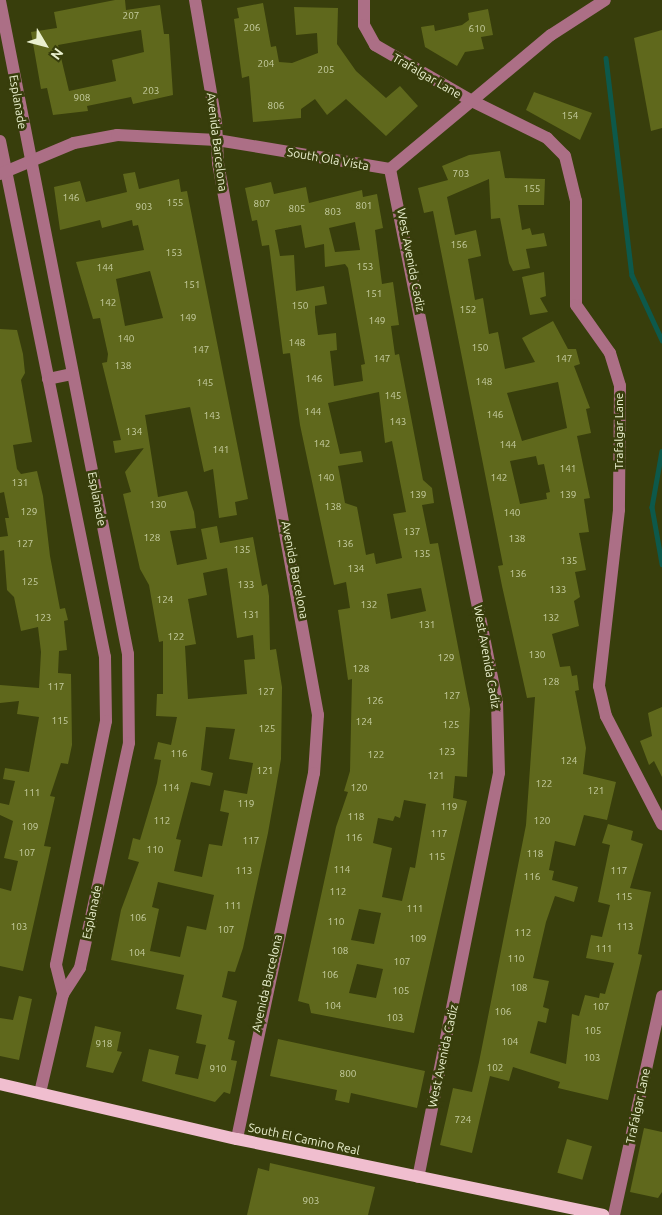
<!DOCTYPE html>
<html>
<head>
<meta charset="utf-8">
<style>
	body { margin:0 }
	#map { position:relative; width:662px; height:1215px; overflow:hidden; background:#383e0c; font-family:Ubuntu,sans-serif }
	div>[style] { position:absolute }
	.stream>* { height:4.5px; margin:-2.25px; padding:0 2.25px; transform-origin:2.25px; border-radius:2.25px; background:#0d594b }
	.building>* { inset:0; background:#5f681c; transform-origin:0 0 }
	.minor>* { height:12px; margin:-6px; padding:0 6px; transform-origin:6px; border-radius:6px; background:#ac6f86 }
	.major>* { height:12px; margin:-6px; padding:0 6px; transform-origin:6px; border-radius:6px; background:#f0becf }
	span { translate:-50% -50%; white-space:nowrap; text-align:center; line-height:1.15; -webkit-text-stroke:5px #383e0c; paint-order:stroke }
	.number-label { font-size:10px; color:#c7cea2 }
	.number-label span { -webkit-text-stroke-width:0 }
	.street-label { font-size:12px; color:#eaf0cf }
	.north { position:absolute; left:20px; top:20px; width:50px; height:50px; -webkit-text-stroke:4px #383e0c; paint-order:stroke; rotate:127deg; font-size:14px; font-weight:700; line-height:20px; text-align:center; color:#eaf0cf }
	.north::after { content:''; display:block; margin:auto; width:18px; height:22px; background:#eaf0cf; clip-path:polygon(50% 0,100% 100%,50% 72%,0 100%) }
</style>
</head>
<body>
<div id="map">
	<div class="stream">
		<i style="left:606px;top:58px;width:219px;rotate:83.2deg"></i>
		<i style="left:632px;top:275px;width:72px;rotate:65.2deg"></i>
		<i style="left:662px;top:451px;width:57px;rotate:100.1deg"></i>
		<i style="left:652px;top:507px;width:58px;rotate:80deg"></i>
	</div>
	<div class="building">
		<i style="clip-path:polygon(evenodd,115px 0,125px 0,126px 10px,160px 5px,164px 34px,169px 34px,173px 95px,133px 104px,131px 97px,87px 106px,88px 111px,53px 115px,47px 88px,41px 89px,31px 32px,57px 28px,54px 12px,115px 0,141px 30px,144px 52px,112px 60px,116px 81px,69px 91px,58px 45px,141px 30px)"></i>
		<i style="clip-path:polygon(263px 3px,271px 47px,276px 46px,279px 62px,292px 63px,318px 53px,317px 33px,296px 35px,294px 7px,338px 8px,337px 44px,356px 71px,386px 98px,400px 86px,418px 106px,386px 136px,346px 99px,327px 115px,315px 99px,301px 109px,301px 118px,253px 122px,249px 76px,242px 78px,234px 19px,239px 18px,237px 8px)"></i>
		<i style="clip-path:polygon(488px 9px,493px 35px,481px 37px,484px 49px,465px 52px,457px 66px,425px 47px,421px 27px,434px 25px,435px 31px,462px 25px,469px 20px,468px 13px)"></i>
		<i style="clip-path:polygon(662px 30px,662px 128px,651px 131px,634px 38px)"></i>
		<i style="clip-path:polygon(534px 92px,592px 113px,580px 140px,526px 110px)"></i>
		<i style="clip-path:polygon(evenodd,500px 151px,505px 178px,545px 179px,544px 205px,518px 205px,522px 230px,530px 228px,532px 235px,544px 233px,547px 246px,526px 249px,530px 268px,513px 271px,509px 263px,500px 218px,491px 219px,489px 179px,447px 197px,455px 235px,476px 230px,481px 256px,468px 259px,475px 300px,483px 298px,489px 334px,498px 332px,505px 369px,535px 362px,522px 338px,553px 321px,568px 349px,576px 349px,580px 364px,574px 366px,590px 408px,586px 409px,591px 433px,577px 436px,590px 498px,584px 499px,589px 532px,579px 533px,586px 570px,575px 572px,580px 597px,574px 601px,579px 626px,552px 634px,560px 667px,570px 666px,572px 676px,577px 675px,579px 690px,575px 691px,586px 748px,583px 774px,616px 782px,607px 820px,584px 815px,575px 846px,555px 841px,549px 870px,554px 871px,552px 880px,578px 887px,574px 902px,555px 896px,546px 922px,533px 978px,549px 981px,543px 1007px,549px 1009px,546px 1023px,538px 1021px,530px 1053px,566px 1064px,572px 1014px,579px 1016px,585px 995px,599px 998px,600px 993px,605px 994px,614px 963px,586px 958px,591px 935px,602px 937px,610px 905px,598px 902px,610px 845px,602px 843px,608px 824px,633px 831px,631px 840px,643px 844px,630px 888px,651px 892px,638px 954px,642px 955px,608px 1100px,558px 1088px,560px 1082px,513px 1067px,509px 1081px,490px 1076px,472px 1153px,440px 1145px,453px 1088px,472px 1092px,479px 1062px,526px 825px,535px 697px,527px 698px,502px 586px,498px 566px,503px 565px,433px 211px,424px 213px,418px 188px,448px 180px,442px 166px,469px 155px,500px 151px,558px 382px,567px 428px,522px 441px,507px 393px,558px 382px,500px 151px,536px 456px,538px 465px,544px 464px,550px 492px,546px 493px,547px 499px,520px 504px,510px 461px,536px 456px)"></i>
		<i style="clip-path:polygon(evenodd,135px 172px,139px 189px,179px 179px,181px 192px,187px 191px,248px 499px,235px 502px,237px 515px,219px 518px,213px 469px,204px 472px,190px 407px,145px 415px,158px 497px,187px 491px,194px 512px,196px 528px,170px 531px,177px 565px,207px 559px,201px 529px,217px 526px,220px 543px,253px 537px,262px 586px,267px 584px,269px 596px,270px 650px,276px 649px,282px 687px,281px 759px,268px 833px,243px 948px,235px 972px,228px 971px,222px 997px,237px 1001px,228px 1039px,235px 1041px,231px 1060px,237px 1061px,230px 1094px,224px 1092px,215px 1102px,142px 1081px,149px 1049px,179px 1056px,175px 1074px,198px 1079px,206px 1045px,196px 1043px,202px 1015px,176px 1009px,184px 975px,111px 960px,121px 910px,139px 862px,128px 859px,133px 838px,140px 840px,157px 783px,161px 760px,154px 759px,158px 742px,171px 745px,177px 717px,156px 716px,157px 694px,163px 694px,163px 641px,159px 642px,149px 585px,140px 569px,123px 494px,131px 492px,125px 472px,144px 448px,115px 453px,113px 441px,121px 440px,102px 363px,107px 362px,108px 354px,100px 318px,93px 319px,76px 262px,144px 250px,138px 225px,133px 226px,132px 220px,102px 228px,100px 220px,60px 230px,54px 187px,80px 181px,86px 202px,127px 192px,123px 174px,135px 172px,150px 271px,163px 318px,125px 326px,116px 279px,150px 271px,135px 172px,227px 568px,237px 638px,253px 635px,255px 659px,244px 660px,247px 694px,188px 699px,185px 646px,196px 644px,188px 599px,207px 595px,203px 573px,227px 568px,135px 172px,206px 727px,235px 729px,229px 759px,253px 763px,247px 794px,224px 790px,220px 811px,229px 813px,222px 846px,209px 844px,202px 877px,174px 871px,181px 840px,176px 839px,191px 782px,210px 786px,213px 773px,201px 770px,206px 727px,135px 172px,158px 882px,214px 895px,206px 930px,187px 926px,180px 957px,150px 951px,159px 909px,152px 907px,158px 882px)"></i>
		<i style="clip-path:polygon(evenodd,271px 182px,274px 194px,306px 187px,309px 203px,362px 190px,363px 197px,377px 194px,383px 228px,375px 230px,382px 284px,393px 282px,399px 325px,391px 326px,395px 355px,399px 354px,423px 480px,432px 488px,434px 503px,422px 505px,430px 544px,438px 543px,470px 709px,467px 777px,455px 776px,453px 798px,467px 801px,414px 1033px,311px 1013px,309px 1004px,298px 1001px,336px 827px,348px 792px,344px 791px,350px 771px,352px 679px,348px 680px,338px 610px,350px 608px,346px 582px,334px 585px,300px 425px,290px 353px,283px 354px,269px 245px,262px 246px,257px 220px,252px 221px,245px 188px,271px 182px,355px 222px,360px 250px,335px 252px,329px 228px,355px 222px,271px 182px,301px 225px,305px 248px,324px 244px,325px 267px,345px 264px,348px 268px,365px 364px,361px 365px,363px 381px,334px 386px,330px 351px,337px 350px,336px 333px,318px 335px,315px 312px,315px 306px,327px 304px,324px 286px,296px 291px,294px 255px,280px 256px,275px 230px,301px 225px,271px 182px,379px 392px,385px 443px,392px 441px,406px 512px,393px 514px,402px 558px,376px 564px,374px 553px,366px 555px,357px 507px,345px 503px,338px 466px,363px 462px,361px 451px,340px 454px,328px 403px,379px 392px,271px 182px,421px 588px,426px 611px,391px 619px,387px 594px,421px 588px,271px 182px,404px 800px,426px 804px,415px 868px,410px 867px,402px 901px,382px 897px,392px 848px,373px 843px,378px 818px,393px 821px,395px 816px,400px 818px,404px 800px,271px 182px,359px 909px,381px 913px,374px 944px,351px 940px,359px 909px,271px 182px,357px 964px,383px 969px,376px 998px,349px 993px,357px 964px)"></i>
		<i style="clip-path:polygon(544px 272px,546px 296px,540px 298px,548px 312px,530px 315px,522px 277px)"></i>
		<i style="clip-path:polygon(0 329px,17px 330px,23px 354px,25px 373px,21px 380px,32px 442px,13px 445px,17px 469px,21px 474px,37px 471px,43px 496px,50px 556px,60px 609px,65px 608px,68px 620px,64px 621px,67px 650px,59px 651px,58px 673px,71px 674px,72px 745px,68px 764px,61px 763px,50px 796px,55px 797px,44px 846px,51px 847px,23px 971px,0 966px,0 888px,11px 891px,18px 861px,4px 858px,13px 821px,0 815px,0 803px,9px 805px,15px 781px,3px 779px,5px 768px,29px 772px,39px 717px,17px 714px,19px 701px,0 703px,0 685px,39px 688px,41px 652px,38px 627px,21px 631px,14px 597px,7px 590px,4px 550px,0 551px,0 537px,8px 536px,5px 518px,9px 518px,4px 492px,0 493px)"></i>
		<i style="clip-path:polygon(662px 707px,662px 777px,654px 761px,649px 765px,640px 741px,652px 736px,648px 713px)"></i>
		<i style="clip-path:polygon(19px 996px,32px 999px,19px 1060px,0 1056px,0 1018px,13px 1020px)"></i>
		<i style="clip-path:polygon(95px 1026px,121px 1032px,117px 1051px,122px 1052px,113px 1073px,86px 1067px)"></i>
		<i style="clip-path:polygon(278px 1039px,425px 1071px,417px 1108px,351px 1093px,349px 1103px,335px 1100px,337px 1090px,270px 1076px)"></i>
		<i style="clip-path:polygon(644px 1128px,662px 1132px,662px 1192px,658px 1198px,630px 1192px)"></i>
		<i style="left:567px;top:1139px;width:26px;height:35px;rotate:16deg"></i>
		<i style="clip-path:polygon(270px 1163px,375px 1187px,368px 1215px,247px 1215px,258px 1168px,269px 1171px)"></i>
	</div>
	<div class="minor">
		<i style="left:195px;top:0;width:124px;rotate:80.2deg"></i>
		<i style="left:216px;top:122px;width:41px;rotate:87.2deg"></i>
		<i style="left:218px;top:163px;width:561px;rotate:79.73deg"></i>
		<i style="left:318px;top:715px;width:58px;rotate:93.9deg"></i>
		<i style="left:314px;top:773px;width:374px;rotate:101.9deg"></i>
		<i style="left:364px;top:0;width:25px;rotate:90deg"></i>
		<i style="left:364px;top:25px;width:23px;rotate:61deg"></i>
		<i style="left:375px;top:45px;width:112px;rotate:30deg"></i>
		<i style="left:472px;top:101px;width:84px;rotate:26.3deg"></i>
		<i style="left:547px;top:138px;width:25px;rotate:45deg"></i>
		<i style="left:565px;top:156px;width:46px;rotate:76.3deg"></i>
		<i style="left:576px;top:201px;width:104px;rotate:90deg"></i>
		<i style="left:576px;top:305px;width:59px;rotate:54.7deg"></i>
		<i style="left:610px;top:353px;width:34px;rotate:73deg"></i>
		<i style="left:620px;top:386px;width:124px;rotate:90.5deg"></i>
		<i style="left:619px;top:510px;width:177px;rotate:96.5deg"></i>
		<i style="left:599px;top:686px;width:31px;rotate:77deg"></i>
		<i style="left:606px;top:716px;width:122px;rotate:62.6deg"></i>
		<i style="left:0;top:1px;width:665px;rotate:78.91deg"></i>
		<i style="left:128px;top:654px;width:89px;rotate:89.4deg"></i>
		<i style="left:129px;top:743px;width:230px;rotate:102.3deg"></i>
		<i style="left:80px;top:968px;width:31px;rotate:123deg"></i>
		<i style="left:63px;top:994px;width:102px;rotate:103.1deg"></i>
		<i style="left:0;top:141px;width:527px;rotate:78.5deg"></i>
		<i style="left:105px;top:657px;width:64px;rotate:89.1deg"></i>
		<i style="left:106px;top:721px;width:249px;rotate:101.6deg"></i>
		<i style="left:56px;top:965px;width:30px;rotate:76deg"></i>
		<i style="left:390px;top:169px;width:544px;rotate:78.65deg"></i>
		<i style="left:497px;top:702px;width:71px;rotate:88.4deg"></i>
		<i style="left:499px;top:773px;width:412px;rotate:101.3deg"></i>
		<i style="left:0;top:174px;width:80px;rotate:-22.7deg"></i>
		<i style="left:74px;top:143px;width:44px;rotate:-10.5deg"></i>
		<i style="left:117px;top:135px;width:100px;rotate:2.9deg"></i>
		<i style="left:217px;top:140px;width:175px;rotate:9.5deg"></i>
		<i style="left:390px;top:169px;width:209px;rotate:-39.8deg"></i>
		<i style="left:551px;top:35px;width:64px;rotate:-32.9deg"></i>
		<i style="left:48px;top:379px;width:25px;rotate:-12deg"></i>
		<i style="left:614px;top:1215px;width:224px;rotate:-77.6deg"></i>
	</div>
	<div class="major">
		<i style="left:0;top:1084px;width:243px;rotate:13.1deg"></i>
		<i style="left:237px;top:1139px;width:374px;rotate:11.7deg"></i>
	</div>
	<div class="number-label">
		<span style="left:131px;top:16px">207</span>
		<span style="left:252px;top:28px">206</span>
		<span style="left:477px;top:29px">610</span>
		<span style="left:266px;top:64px">204</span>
		<span style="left:326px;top:70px">205</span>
		<span style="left:151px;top:91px">203</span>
		<span style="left:82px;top:98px">908</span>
		<span style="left:276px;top:106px">806</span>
		<span style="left:570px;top:116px">154</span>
		<span style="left:461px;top:174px">703</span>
		<span style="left:532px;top:189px">155</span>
		<span style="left:71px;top:198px">146</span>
		<span style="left:175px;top:203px">155</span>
		<span style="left:262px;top:204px">807</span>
		<span style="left:364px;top:206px">801</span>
		<span style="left:144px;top:207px">903</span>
		<span style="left:297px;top:209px">805</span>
		<span style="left:333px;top:212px">803</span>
		<span style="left:459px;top:245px">156</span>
		<span style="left:174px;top:253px">153</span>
		<span style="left:365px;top:267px">153</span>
		<span style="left:105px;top:268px">144</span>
		<span style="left:192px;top:285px">151</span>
		<span style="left:374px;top:294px">151</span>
		<span style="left:108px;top:303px">142</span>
		<span style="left:300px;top:306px">150</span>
		<span style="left:468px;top:310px">152</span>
		<span style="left:188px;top:318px">149</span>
		<span style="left:377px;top:321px">149</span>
		<span style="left:126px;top:339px">140</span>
		<span style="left:297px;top:343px">148</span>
		<span style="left:480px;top:348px">150</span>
		<span style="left:201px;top:350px">147</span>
		<span style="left:382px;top:359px">147</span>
		<span style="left:564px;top:359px">147</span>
		<span style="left:123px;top:366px">138</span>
		<span style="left:314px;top:379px">146</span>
		<span style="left:484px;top:382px">148</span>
		<span style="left:205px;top:383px">145</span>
		<span style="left:393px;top:396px">145</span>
		<span style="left:313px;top:412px">144</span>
		<span style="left:495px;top:415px">146</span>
		<span style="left:212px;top:416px">143</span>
		<span style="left:398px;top:422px">143</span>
		<span style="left:134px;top:432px">134</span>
		<span style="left:322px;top:444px">142</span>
		<span style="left:508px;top:445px">144</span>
		<span style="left:221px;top:450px">141</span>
		<span style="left:568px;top:469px">141</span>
		<span style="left:326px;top:478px">140</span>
		<span style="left:499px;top:478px">142</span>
		<span style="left:20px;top:483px">131</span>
		<span style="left:418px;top:495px">139</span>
		<span style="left:568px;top:495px">139</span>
		<span style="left:158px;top:505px">130</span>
		<span style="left:333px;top:507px">138</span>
		<span style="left:29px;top:512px">129</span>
		<span style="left:512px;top:513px">140</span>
		<span style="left:412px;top:532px">137</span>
		<span style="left:152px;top:538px">128</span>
		<span style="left:517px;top:539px">138</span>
		<span style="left:25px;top:544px">127</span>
		<span style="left:345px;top:544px">136</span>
		<span style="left:242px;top:550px">135</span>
		<span style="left:422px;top:554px">135</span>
		<span style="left:569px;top:561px">135</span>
		<span style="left:356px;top:569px">134</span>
		<span style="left:518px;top:574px">136</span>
		<span style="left:30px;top:582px">125</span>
		<span style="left:246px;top:585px">133</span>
		<span style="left:558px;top:590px">133</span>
		<span style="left:165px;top:600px">124</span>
		<span style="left:369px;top:605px">132</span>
		<span style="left:251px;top:615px">131</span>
		<span style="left:43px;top:618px">123</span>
		<span style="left:551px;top:618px">132</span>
		<span style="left:427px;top:625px">131</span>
		<span style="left:176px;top:637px">122</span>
		<span style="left:537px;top:655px">130</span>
		<span style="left:446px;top:658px">129</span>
		<span style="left:361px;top:669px">128</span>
		<span style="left:551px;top:682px">128</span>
		<span style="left:56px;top:687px">117</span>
		<span style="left:266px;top:692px">127</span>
		<span style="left:452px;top:696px">127</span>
		<span style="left:375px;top:701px">126</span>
		<span style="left:60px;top:721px">115</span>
		<span style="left:364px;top:722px">124</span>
		<span style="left:451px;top:725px">125</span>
		<span style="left:267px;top:729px">125</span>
		<span style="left:447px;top:752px">123</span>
		<span style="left:179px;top:754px">116</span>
		<span style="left:376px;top:755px">122</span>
		<span style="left:569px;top:761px">124</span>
		<span style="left:265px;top:771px">121</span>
		<span style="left:436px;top:776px">121</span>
		<span style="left:544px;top:784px">122</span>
		<span style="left:171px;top:788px">114</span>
		<span style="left:359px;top:788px">120</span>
		<span style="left:596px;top:791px">121</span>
		<span style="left:32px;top:793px">111</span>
		<span style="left:246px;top:804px">119</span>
		<span style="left:449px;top:807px">119</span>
		<span style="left:356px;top:817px">118</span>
		<span style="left:162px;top:821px">112</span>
		<span style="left:542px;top:821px">120</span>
		<span style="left:30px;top:827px">109</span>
		<span style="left:439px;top:834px">117</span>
		<span style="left:354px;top:838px">116</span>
		<span style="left:251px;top:841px">117</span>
		<span style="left:155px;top:850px">110</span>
		<span style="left:27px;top:853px">107</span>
		<span style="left:535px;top:854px">118</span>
		<span style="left:437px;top:857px">115</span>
		<span style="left:342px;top:870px">114</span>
		<span style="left:244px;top:871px">113</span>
		<span style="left:619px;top:871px">117</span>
		<span style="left:532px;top:877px">116</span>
		<span style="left:338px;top:892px">112</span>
		<span style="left:624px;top:897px">115</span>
		<span style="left:233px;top:906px">111</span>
		<span style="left:415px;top:909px">111</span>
		<span style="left:138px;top:918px">106</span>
		<span style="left:336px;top:922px">110</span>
		<span style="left:19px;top:927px">103</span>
		<span style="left:625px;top:927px">113</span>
		<span style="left:226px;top:930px">107</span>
		<span style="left:523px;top:933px">112</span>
		<span style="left:418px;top:939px">109</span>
		<span style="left:604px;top:949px">111</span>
		<span style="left:340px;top:951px">108</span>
		<span style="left:137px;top:953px">104</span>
		<span style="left:516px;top:959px">110</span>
		<span style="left:402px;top:962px">107</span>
		<span style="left:330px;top:975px">106</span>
		<span style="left:519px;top:988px">108</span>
		<span style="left:401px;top:991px">105</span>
		<span style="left:333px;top:1006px">104</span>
		<span style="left:601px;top:1007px">107</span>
		<span style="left:503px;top:1012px">106</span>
		<span style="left:395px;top:1018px">103</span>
		<span style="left:593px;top:1031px">105</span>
		<span style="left:510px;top:1042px">104</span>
		<span style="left:104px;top:1044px">918</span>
		<span style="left:592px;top:1058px">103</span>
		<span style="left:495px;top:1068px">102</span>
		<span style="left:218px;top:1069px">910</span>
		<span style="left:348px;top:1074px">800</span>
		<span style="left:463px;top:1120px">724</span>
		<span style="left:311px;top:1201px">903</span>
	</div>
	<div class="street-label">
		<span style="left:427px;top:76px;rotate:30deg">Trafalgar Lane</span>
		<span style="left:18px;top:102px;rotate:80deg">Esplanade</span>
		<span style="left:217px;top:142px;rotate:83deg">Avenida Barcelona</span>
		<span style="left:328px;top:159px;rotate:10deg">South Ola Vista</span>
		<span style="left:411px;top:260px;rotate:79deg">West Avenida Cadiz</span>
		<span style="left:619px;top:431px;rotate:-90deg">Trafalgar Lane</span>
		<span style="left:97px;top:499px;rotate:79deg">Esplanade</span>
		<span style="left:295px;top:570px;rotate:79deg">Avenida Barcelona</span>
		<span style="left:487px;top:657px;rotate:80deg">West Avenida Cadiz</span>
		<span style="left:92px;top:912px;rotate:-78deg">Esplanade</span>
		<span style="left:267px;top:983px;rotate:-77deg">Avenida Barcelona</span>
		<span style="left:443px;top:1056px;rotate:-78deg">West Avenida Cadiz</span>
		<span style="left:638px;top:1106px;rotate:-78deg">Trafalgar Lane</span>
		<span style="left:304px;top:1139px;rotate:12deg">South El Camino Real</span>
	</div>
	<div class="north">N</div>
</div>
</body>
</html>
